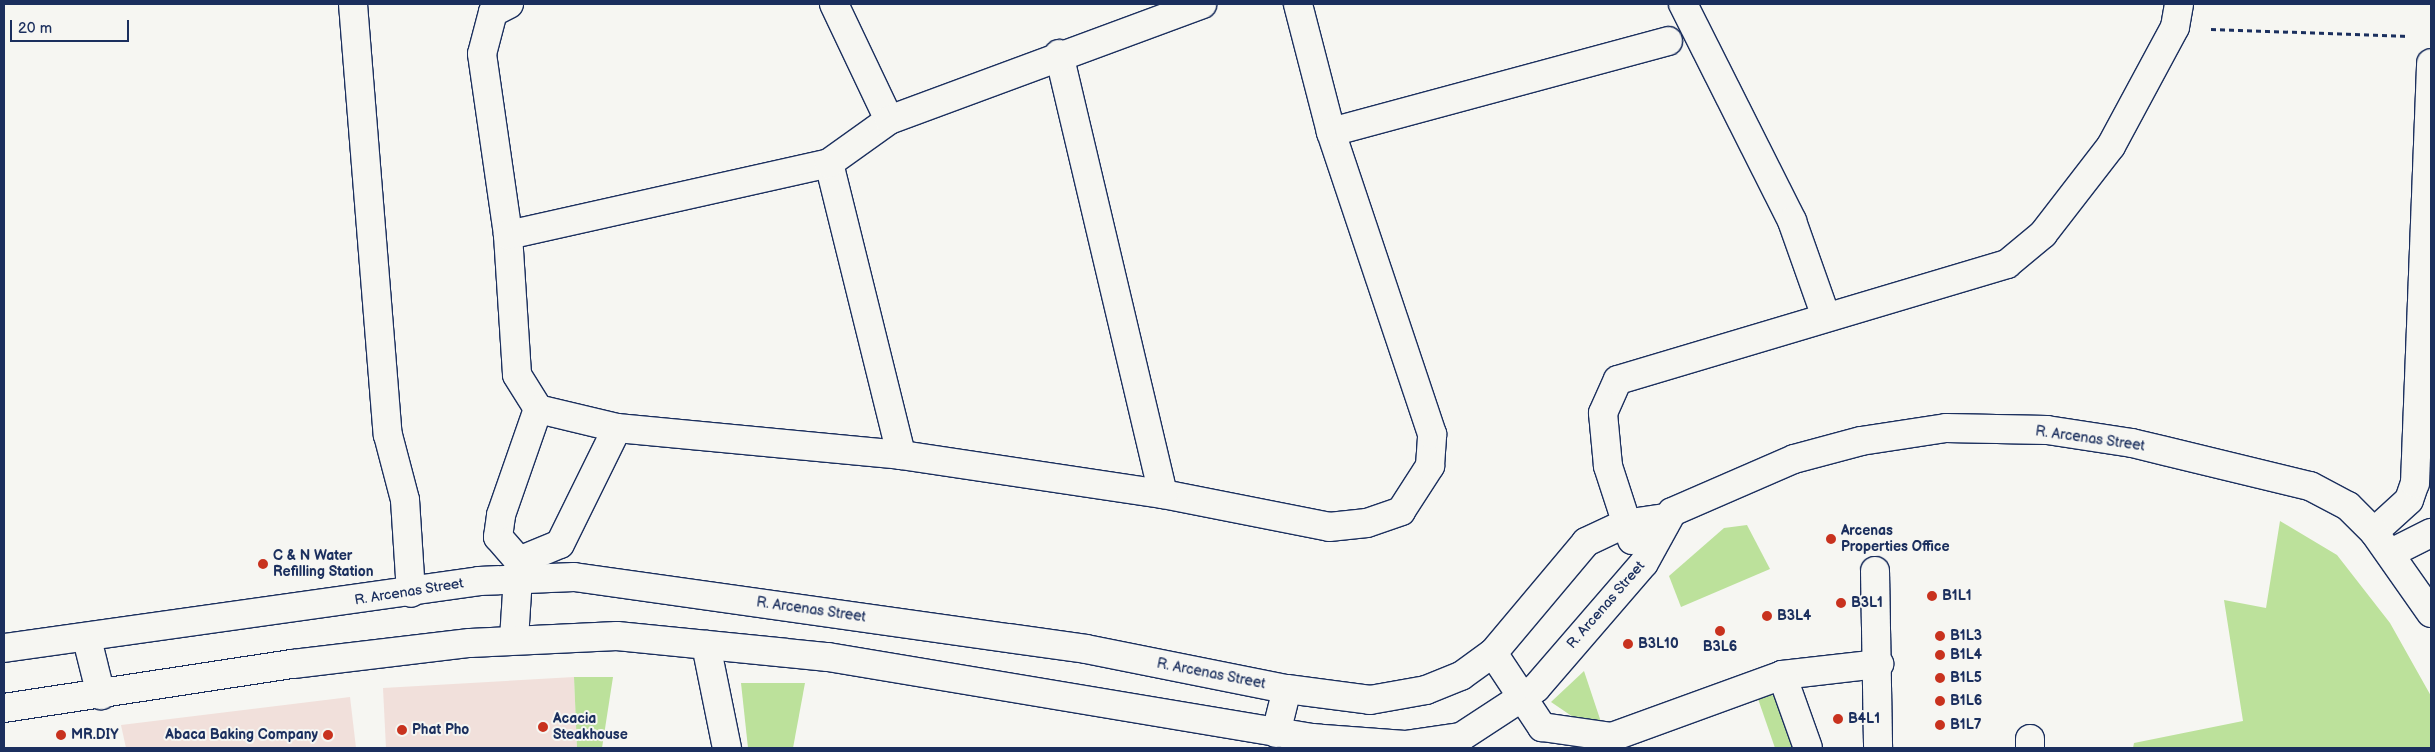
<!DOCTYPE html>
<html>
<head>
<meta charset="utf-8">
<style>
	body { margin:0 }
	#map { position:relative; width:2435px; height:752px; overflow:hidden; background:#f6f6f2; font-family:"Balsamiq Sans",sans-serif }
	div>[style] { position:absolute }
	.built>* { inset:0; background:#f1e0db }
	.green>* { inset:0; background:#bce19b }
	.path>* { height:3px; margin-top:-1.5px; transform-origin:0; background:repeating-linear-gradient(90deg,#1b2f5e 0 5px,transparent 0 9px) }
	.roads { filter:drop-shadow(1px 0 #1b2f5e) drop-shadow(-1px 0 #1b2f5e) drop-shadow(0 1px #1b2f5e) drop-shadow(0 -1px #1b2f5e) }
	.minor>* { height:28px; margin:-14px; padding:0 14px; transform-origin:14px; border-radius:14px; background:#f6f6f2 }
	.dots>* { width:14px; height:14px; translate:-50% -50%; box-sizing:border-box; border:2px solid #f6f6f2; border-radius:50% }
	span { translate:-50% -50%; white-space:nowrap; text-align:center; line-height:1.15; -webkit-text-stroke:4px #f6f6f2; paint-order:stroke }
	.street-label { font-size:14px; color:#1b2f5e }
	.poi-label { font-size:14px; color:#1b2f5e; font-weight:700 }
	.left { translate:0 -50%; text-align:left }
	.right { translate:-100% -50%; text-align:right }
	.frame { position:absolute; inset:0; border:5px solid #1b2f5e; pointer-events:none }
	.scale { position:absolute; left:10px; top:20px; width:119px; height:22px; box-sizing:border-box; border:2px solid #1b2f5e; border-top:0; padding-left:6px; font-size:15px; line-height:18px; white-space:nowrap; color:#1b2f5e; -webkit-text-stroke:4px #f6f6f2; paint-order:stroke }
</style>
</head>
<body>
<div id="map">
	<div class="built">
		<i style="clip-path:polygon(574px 677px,577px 748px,386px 748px,383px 688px)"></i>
		<i style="clip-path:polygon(350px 697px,356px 748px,126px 748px,121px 725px)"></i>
	</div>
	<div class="green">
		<i style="clip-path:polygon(2280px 521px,2337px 555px,2390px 623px,2431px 696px,2431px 748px,2133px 748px,2134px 743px,2243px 721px,2224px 600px,2266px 608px)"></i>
		<i style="clip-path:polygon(1747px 525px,1770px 569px,1681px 607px,1669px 576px,1724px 528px)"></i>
		<i style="clip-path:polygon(1584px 671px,1601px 722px,1579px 721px,1551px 702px)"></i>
		<i style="clip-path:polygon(574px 677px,613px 677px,602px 748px,577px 748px)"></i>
		<i style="clip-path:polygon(741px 683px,805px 683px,793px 748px,748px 748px)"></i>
		<i style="clip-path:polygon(1770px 694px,1777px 698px,1800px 748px,1775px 748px,1757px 696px)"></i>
	</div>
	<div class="path">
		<i style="left:2211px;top:29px;width:198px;rotate:2deg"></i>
	</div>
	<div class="roads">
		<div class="minor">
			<i style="left:353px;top:4px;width:432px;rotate:85.4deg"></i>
			<i style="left:388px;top:435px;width:67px;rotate:75.3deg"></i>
			<i style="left:405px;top:500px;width:93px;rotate:86.3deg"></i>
			<i style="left:509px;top:4px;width:18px;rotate:153deg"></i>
			<i style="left:493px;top:12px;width:43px;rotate:104.7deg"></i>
			<i style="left:482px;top:54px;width:183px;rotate:81.8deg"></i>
			<i style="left:508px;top:235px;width:140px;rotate:86.3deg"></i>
			<i style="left:517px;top:375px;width:40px;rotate:58deg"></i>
			<i style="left:538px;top:409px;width:81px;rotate:13.5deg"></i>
			<i style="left:617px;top:428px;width:285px;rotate:5.4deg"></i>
			<i style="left:901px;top:455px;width:265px;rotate:8.5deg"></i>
			<i style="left:1163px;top:494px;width:169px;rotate:11.2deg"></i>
			<i style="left:1329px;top:527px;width:38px;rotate:-6deg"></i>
			<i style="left:1367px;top:523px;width:36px;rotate:-19deg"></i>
			<i style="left:1401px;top:511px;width:54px;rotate:-57.2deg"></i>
			<i style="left:1430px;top:466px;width:32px;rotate:-86deg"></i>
			<i style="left:1432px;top:434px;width:318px;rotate:-108.5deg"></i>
			<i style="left:1331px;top:132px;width:132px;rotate:-104.5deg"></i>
			<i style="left:834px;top:4px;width:128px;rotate:64.6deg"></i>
			<i style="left:1683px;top:4px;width:243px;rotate:63.3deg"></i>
			<i style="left:1792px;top:221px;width:102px;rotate:70.5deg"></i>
			<i style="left:1059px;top:54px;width:452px;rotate:76.7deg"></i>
			<i style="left:1331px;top:132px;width:349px;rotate:-15.1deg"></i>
			<i style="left:829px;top:163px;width:301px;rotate:76.1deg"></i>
			<i style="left:508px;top:235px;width:329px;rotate:-12.6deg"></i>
			<i style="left:829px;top:163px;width:74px;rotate:-35.6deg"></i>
			<i style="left:889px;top:120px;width:334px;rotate:-20.3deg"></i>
			<i style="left:2374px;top:532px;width:47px;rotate:-42.4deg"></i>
			<i style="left:2409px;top:500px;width:18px;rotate:-71deg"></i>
			<i style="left:2415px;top:483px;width:420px;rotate:-87.8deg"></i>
			<i style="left:1632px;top:540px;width:78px;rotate:-108deg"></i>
			<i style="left:1608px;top:466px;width:53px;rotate:-95.4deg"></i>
			<i style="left:1603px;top:413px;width:36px;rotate:-66deg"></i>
			<i style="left:1618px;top:380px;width:406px;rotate:-16.6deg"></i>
			<i style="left:2007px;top:264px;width:47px;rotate:-39.8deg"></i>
			<i style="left:2043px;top:234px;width:111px;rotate:-52.3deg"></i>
			<i style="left:2111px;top:146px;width:135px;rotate:-61.7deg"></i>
			<i style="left:2175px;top:27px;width:23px;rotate:-80deg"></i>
			<i style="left:2391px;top:553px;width:45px;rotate:-26.6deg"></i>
			<i style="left:519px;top:561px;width:44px;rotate:-22.5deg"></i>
			<i style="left:560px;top:544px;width:129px;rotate:-63.8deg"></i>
			<i style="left:519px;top:561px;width:32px;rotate:-131deg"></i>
			<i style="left:498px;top:537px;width:22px;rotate:-82deg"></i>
			<i style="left:501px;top:515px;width:112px;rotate:-70.8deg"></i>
			<i style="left:1875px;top:571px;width:177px;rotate:89deg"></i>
			<i style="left:87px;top:639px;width:58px;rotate:76deg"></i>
			<i style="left:514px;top:639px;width:77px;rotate:-86.3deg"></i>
			<i style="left:706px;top:645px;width:105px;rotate:78.5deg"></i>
			<i style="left:4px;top:648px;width:480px;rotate:-8deg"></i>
			<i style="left:479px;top:581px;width:95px;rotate:-2.4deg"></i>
			<i style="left:574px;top:577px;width:517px;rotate:8deg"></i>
			<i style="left:1086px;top:649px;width:205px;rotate:11.3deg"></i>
			<i style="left:1287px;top:689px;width:84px;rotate:7.5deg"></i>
			<i style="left:1370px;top:700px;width:57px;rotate:-10.1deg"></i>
			<i style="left:1426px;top:690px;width:38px;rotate:-22deg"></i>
			<i style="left:1461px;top:676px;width:39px;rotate:-36deg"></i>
			<i style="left:1493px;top:653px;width:145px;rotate:-50deg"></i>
			<i style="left:1586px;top:542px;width:42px;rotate:-25.3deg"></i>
			<i style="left:1624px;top:524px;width:41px;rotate:-8.3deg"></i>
			<i style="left:1493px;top:653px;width:89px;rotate:56.5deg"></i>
			<i style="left:1542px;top:727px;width:71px;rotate:8.1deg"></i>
			<i style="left:1612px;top:737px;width:181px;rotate:-20deg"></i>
			<i style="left:1782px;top:675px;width:98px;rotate:-6.5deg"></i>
			<i style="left:1782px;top:675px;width:77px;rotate:70.4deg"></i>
			<i style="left:4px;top:708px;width:292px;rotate:-8.7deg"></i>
			<i style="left:293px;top:664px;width:178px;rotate:-6.8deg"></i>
			<i style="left:470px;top:643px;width:147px;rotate:-2.7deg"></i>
			<i style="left:617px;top:636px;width:212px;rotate:5.7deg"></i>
			<i style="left:828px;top:657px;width:491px;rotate:9.5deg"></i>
			<i style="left:1312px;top:738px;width:93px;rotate:4.3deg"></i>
			<i style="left:1405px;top:745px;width:57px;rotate:-8.1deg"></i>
			<i style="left:1461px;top:737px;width:90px;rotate:-33.2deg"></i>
			<i style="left:1536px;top:688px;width:165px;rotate:-49.2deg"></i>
			<i style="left:1644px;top:563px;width:58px;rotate:-61.2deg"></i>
			<i style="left:1672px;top:512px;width:133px;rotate:-23.5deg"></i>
			<i style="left:1794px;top:459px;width:69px;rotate:-15deg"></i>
			<i style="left:1861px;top:441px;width:86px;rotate:-8.7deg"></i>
			<i style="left:1946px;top:428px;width:101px;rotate:1.1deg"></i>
			<i style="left:2047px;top:430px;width:86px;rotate:8.7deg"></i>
			<i style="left:2132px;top:443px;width:183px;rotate:13.6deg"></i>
			<i style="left:2310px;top:486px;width:43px;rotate:27.8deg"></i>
			<i style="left:2348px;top:506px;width:37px;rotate:45deg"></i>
			<i style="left:2374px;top:532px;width:99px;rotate:54.9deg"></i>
			<i style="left:1276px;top:733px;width:45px;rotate:-76deg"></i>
			<i style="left:2030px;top:739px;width:9px;rotate:90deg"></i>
		</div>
	</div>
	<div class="dots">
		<i style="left:1831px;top:539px;background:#c8321e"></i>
		<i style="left:263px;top:564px;background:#c8321e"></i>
		<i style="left:1932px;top:596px;background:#c8321e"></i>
		<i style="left:1841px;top:603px;background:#c8321e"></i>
		<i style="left:1767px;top:616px;background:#c8321e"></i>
		<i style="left:1720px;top:631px;background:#c8321e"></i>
		<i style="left:1940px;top:636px;background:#c8321e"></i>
		<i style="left:1628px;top:644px;background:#c8321e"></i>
		<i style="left:1940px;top:655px;background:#c8321e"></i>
		<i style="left:1940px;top:678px;background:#c8321e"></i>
		<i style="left:1940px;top:701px;background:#c8321e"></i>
		<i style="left:1838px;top:719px;background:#c8321e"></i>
		<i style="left:1940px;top:725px;background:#c8321e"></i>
		<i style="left:543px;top:727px;background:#c8321e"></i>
		<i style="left:402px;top:730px;background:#c8321e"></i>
		<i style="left:61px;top:735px;background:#c8321e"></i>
		<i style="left:328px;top:735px;background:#c8321e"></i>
	</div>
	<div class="street-label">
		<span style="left:2090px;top:439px;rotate:8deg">R. Arcenas Street</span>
		<span style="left:409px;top:592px;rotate:-9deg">R. Arcenas Street</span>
		<span style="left:1606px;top:605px;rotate:-49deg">R. Arcenas Street</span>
		<span style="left:811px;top:610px;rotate:8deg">R. Arcenas Street</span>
		<span style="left:1211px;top:674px;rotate:11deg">R. Arcenas Street</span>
	</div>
	<div class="poi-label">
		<span class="left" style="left:1841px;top:539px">Arcenas<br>Properties Office</span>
		<span class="left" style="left:273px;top:564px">C &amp; N Water<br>Refilling Station</span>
		<span class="left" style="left:1942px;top:596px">B1L1</span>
		<span class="left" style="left:1851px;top:603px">B3L1</span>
		<span class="left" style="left:1777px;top:616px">B3L4</span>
		<span class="left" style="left:1950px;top:636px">B1L3</span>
		<span class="left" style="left:1638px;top:644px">B3L10</span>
		<span style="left:1720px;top:647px">B3L6</span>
		<span class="left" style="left:1950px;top:655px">B1L4</span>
		<span class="left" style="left:1950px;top:678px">B1L5</span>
		<span class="left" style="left:1950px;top:701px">B1L6</span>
		<span class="left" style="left:553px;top:727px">Acacia<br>Steakhouse</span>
		<span class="left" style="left:1848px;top:719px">B4L1</span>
		<span class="left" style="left:1950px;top:725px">B1L7</span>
		<span class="left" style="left:412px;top:730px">Phat Pho</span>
		<span class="left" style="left:71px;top:735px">MR.DIY</span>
		<span class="right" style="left:318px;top:735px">Abaca Baking Company</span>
	</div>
	<div class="frame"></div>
	<div class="scale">20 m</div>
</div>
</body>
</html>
